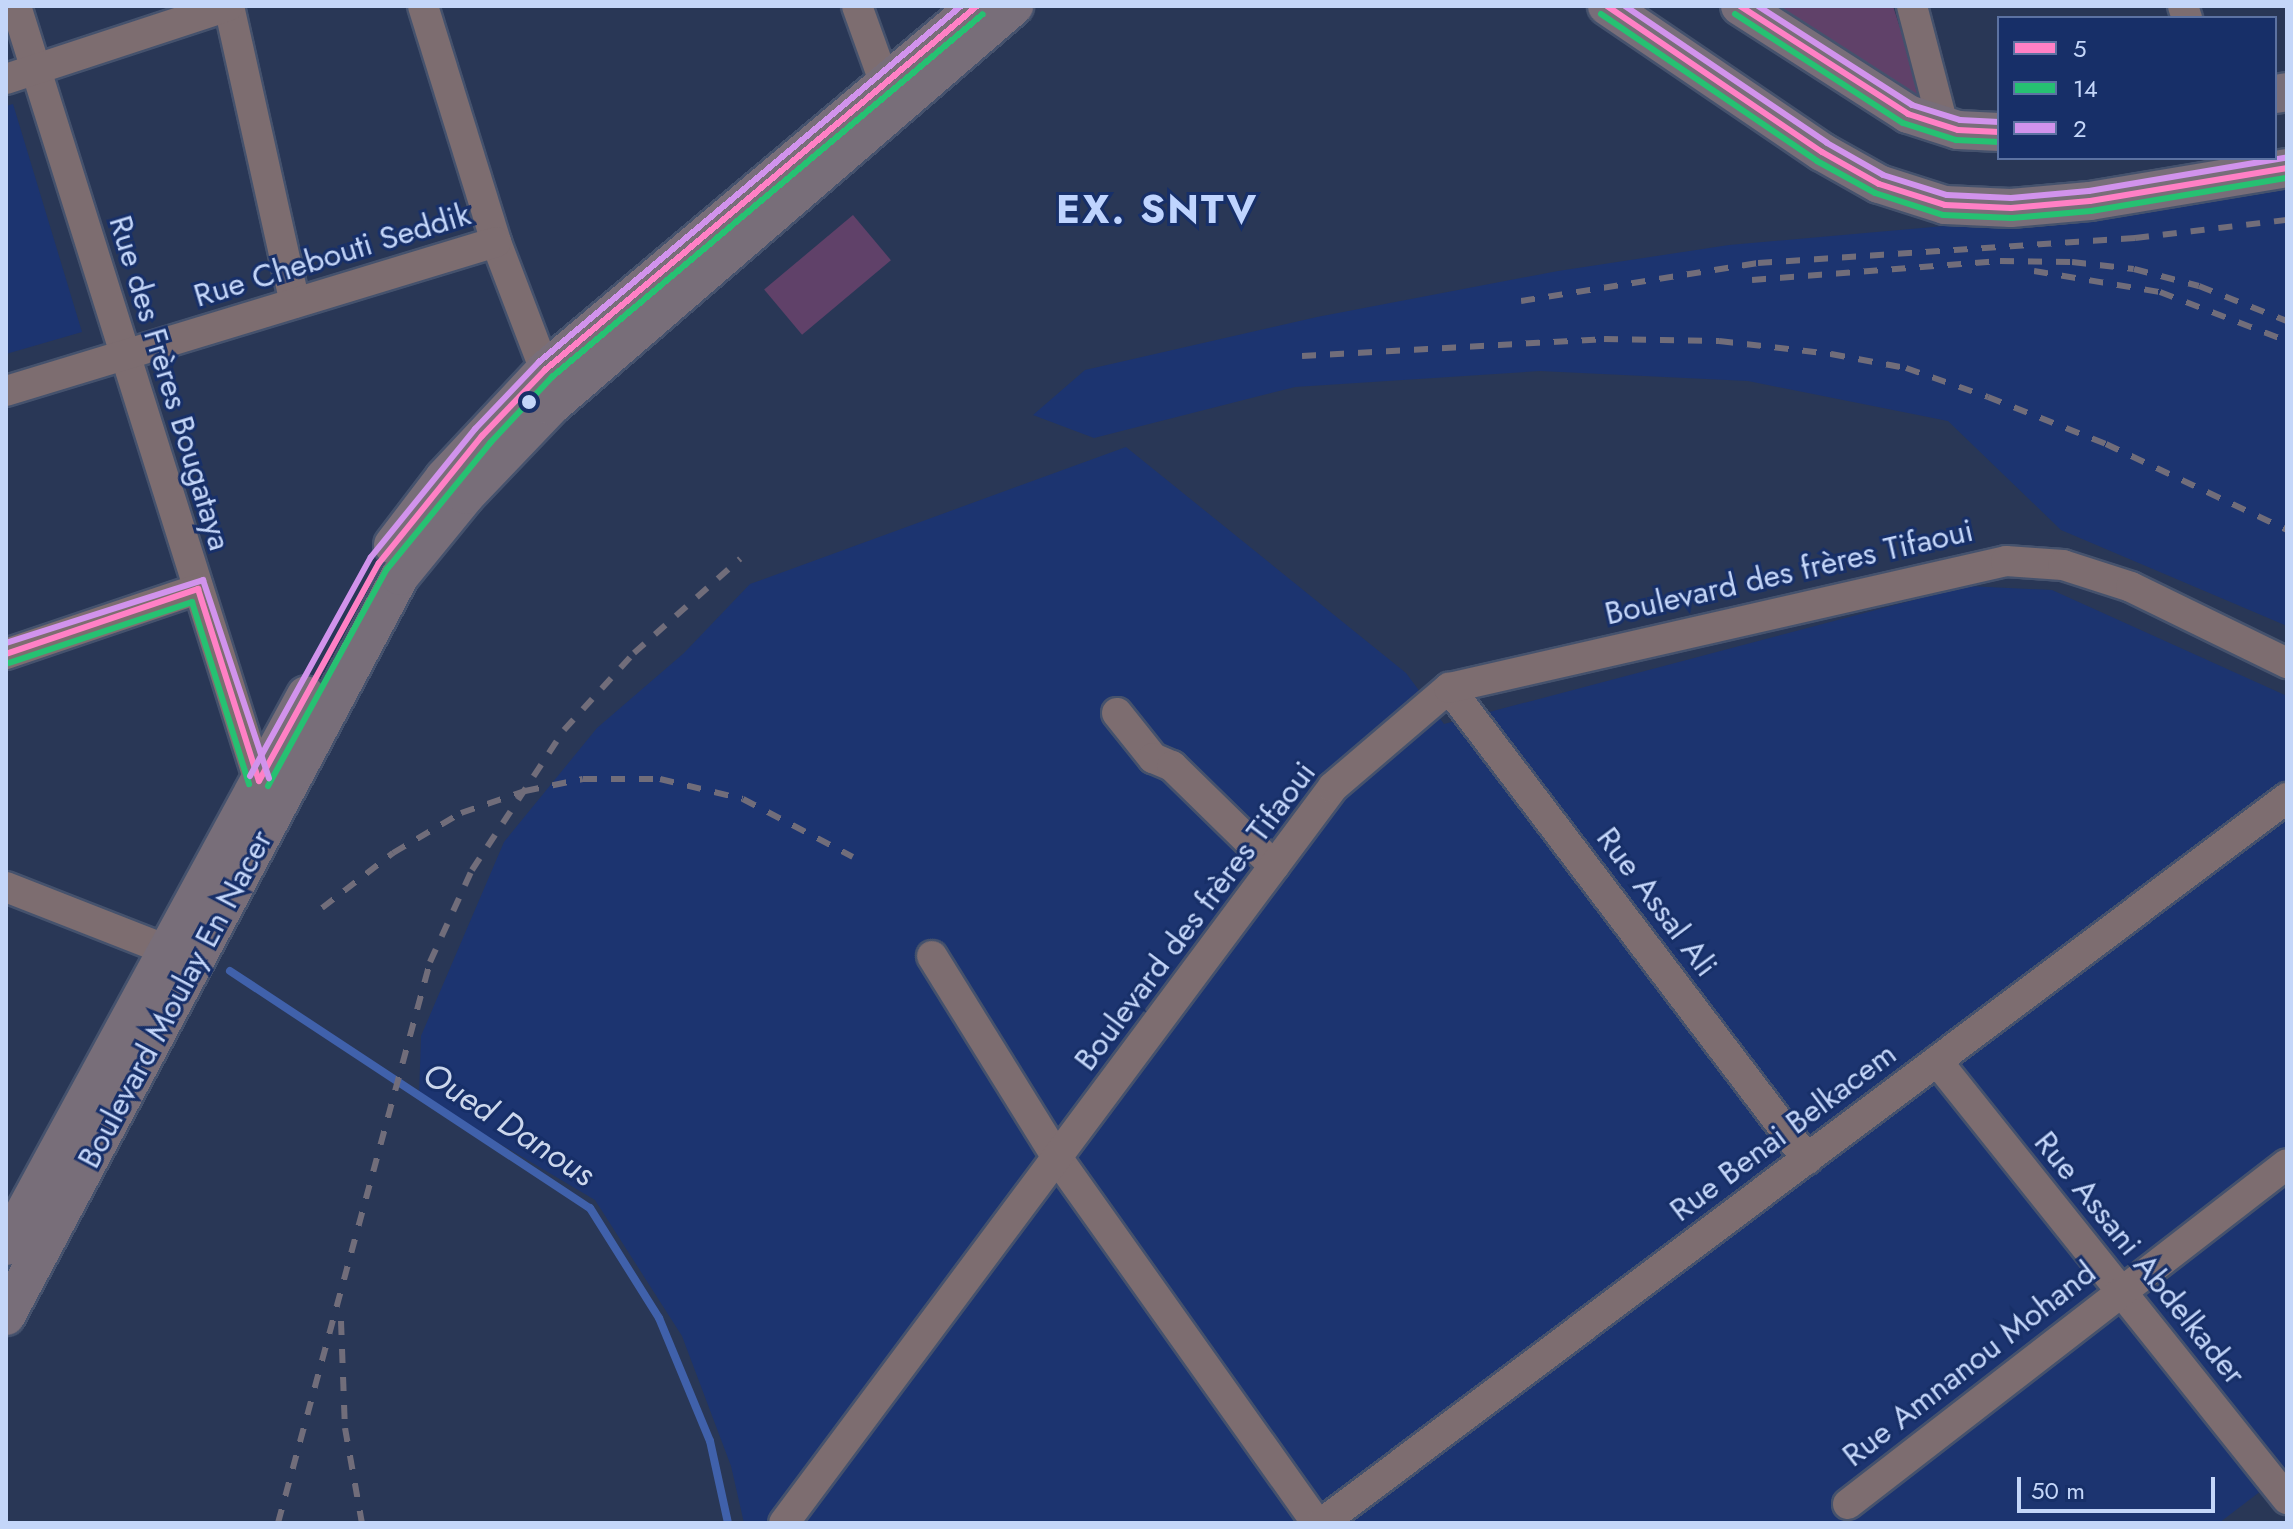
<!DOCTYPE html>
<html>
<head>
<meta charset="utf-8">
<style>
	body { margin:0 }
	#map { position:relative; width:2293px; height:1529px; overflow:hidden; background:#293756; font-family:Jost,sans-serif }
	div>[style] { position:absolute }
	.built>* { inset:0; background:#1c3470 }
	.green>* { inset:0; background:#604169; transform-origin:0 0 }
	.stream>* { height:8px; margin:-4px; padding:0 4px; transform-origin:4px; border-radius:4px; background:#4061ab }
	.roads { filter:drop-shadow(2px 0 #45526d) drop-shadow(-2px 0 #45526d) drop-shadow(0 2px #45526d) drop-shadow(0 -2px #45526d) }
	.minor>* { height:30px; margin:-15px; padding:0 15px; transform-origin:15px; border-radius:15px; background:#7d6d70 }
	.major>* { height:38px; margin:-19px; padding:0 19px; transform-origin:19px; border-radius:19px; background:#786e79 }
	.rail>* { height:6px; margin-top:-3px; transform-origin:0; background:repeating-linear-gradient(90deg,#716d7a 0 14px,transparent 0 28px) }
	.bus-1>* { height:6px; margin:-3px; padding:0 3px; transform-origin:3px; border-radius:3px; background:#ff80c5 }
	.bus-2>* { height:6px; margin:-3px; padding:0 3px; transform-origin:3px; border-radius:3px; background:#26c172 }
	.bus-3>* { height:6px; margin:-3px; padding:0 3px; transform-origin:3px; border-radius:3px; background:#d193ec }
	.dots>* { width:22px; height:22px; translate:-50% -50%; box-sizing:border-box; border:4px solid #172f68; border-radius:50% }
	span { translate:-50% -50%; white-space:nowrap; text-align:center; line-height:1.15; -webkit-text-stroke:6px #172f68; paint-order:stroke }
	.street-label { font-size:32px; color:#c4d6f9 }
	.water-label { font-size:34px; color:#ccd7ec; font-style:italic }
	.district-label { font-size:40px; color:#bfd4fe; font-weight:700; letter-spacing:2px }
	.frame { position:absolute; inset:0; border:8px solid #c4d6f9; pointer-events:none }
	.legend { position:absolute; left:1997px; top:16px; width:280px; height:144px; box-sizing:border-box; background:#172f68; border:2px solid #5c72a2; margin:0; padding:10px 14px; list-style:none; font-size:24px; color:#c4d6f9 }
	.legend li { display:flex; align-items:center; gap:16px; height:40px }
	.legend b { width:40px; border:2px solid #5c72a2 }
	.scale { position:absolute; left:2017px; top:1477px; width:198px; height:36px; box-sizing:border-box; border:4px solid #c4d6f9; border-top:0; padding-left:10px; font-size:24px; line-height:28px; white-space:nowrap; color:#c4d6f9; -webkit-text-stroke:6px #172f68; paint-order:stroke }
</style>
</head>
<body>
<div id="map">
	<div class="built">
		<i style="clip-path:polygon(13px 104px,82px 332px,6px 354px,6px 106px)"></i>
		<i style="clip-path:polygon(2287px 180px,2287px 626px,2061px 530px,1948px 421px,1748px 381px,1540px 371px,1295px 387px,1094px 438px,1033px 415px,1085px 370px,1317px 317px,1558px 271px,1729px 245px,2012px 220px)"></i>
		<i style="clip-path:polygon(1126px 447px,1406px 673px,1444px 724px,1967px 586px,2052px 590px,2287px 696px,2287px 1471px,2219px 1523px,744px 1523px,731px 1466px,682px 1336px,595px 1200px,419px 1096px,421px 1036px,504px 842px,597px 728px,684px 653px,750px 584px)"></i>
	</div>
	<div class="green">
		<i style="clip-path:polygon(1776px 6px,1893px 6px,1927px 111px)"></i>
		<i style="left:853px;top:215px;width:59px;height:116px;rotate:50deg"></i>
	</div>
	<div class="stream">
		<i style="left:230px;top:971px;width:431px;rotate:33.4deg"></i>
		<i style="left:590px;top:1208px;width:130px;rotate:57.9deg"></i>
		<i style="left:659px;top:1318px;width:133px;rotate:67.5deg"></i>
		<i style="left:710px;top:1441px;width:84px;rotate:77.6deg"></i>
	</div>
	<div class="roads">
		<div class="minor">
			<i style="left:16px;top:6px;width:812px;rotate:72.59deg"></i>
			<i style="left:229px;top:6px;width:304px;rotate:77.5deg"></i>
			<i style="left:423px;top:6px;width:247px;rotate:72.8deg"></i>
			<i style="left:496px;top:242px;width:137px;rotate:69.1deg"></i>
			<i style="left:857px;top:6px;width:80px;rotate:70.2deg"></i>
			<i style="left:1912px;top:6px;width:123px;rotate:75.4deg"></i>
			<i style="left:2183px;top:6px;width:13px;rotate:72deg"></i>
			<i style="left:6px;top:79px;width:234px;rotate:-18.2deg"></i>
			<i style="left:6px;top:391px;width:512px;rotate:-16.91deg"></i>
			<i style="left:6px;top:654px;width:203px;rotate:-18.7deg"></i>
			<i style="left:1449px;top:688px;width:592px;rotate:52.76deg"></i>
			<i style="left:1117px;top:713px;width:58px;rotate:51.3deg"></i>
			<i style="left:1153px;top:758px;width:21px;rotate:23deg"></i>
			<i style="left:1172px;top:766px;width:143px;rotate:44.4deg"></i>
			<i style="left:6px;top:887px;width:192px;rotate:21.4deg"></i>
			<i style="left:932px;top:956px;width:239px;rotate:58.2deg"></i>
			<i style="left:1058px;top:1159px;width:447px;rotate:54.6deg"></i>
			<i style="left:1937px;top:1061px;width:561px;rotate:51.37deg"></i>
			<i style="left:1848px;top:1504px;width:555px;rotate:-37.76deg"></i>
			<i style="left:784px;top:1523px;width:918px;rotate:-53.28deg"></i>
			<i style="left:1333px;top:787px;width:153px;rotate:-40.5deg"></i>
			<i style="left:1449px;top:688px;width:571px;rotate:-12.84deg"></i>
			<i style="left:2006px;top:561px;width:57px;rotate:4deg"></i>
			<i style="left:2063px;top:565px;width:71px;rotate:17.9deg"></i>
			<i style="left:2131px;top:587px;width:174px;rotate:26deg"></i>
			<i style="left:1322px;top:1523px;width:1207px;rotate:-36.92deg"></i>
		</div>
		<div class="major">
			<i style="left:1607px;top:6px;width:260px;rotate:34.2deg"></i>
			<i style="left:1822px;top:152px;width:65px;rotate:29.3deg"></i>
			<i style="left:1879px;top:184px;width:69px;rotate:17.7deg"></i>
			<i style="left:1945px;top:205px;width:66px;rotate:2.6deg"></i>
			<i style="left:2011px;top:208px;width:79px;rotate:-5.1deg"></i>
			<i style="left:2090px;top:201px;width:200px;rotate:-9.5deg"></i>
			<i style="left:1740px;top:6px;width:200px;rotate:32.7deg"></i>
			<i style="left:1908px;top:114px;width:52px;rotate:17.7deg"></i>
			<i style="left:1958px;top:130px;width:41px;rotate:2.8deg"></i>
			<i style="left:2275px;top:94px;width:12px;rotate:-9deg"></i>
			<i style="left:393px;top:545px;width:84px;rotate:-52.7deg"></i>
			<i style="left:444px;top:478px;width:148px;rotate:-46.9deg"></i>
			<i style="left:545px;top:370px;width:565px;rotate:-40.12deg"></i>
			<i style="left:6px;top:1246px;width:627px;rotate:-61.43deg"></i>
			<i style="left:6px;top:1316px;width:838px;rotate:-61.97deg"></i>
			<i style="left:400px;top:576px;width:104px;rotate:-50.8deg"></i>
			<i style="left:466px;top:495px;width:123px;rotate:-46.3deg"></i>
			<i style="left:551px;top:406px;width:612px;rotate:-40.82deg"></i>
		</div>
	</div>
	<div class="rail">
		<i style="left:2034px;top:271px;width:128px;rotate:9.5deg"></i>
		<i style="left:2160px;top:292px;width:136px;rotate:21.1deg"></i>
		<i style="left:1752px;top:280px;width:249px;rotate:-4.4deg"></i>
		<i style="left:2000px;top:261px;width:72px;rotate:0.8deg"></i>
		<i style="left:2072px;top:262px;width:62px;rotate:6.4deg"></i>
		<i style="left:2134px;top:269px;width:67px;rotate:14.7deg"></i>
		<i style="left:2199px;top:286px;width:95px;rotate:21.7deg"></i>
		<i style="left:1521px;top:301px;width:240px;rotate:-9.1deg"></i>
		<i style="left:1758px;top:263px;width:378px;rotate:-3.8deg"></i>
		<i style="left:2135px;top:238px;width:153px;rotate:-6.8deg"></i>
		<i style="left:1302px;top:356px;width:302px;rotate:-3.2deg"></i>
		<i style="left:1604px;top:339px;width:115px;rotate:1deg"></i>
		<i style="left:1719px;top:341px;width:113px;rotate:6.6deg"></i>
		<i style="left:1831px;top:354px;width:76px;rotate:10.6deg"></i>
		<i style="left:1906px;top:368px;width:87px;rotate:19.5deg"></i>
		<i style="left:1988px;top:397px;width:127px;rotate:21.7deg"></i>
		<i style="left:2106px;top:444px;width:200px;rotate:25.4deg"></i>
		<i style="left:322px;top:908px;width:90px;rotate:-37.8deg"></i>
		<i style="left:393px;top:853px;width:79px;rotate:-30.5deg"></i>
		<i style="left:461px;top:813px;width:68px;rotate:-19deg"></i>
		<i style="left:525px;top:791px;width:59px;rotate:-11.7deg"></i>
		<i style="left:583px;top:779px;width:77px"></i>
		<i style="left:660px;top:779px;width:85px;rotate:13.5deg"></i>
		<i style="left:743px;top:799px;width:124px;rotate:27.8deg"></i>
		<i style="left:341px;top:1321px;width:107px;rotate:87.9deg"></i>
		<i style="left:345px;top:1428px;width:97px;rotate:79.9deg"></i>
		<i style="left:278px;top:1523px;width:581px;rotate:-74.84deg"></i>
		<i style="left:430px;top:962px;width:101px;rotate:-65.5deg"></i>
		<i style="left:472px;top:870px;width:168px;rotate:-56.7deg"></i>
		<i style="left:564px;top:730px;width:104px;rotate:-47.7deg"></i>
		<i style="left:634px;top:653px;width:142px;rotate:-41.6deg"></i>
	</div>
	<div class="bus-1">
		<i style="left:1607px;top:6px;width:260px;rotate:34.2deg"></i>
		<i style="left:1822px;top:152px;width:65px;rotate:29.3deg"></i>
		<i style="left:1879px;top:184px;width:69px;rotate:17.7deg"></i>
		<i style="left:1945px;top:205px;width:66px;rotate:2.6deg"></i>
		<i style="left:2011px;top:208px;width:79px;rotate:-5.1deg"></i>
		<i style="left:2090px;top:201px;width:200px;rotate:-9.5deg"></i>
		<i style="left:1740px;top:6px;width:200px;rotate:32.7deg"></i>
		<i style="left:1908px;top:114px;width:52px;rotate:17.7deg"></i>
		<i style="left:1958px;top:130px;width:41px;rotate:2.8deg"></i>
		<i style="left:6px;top:654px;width:203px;rotate:-18.7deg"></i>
		<i style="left:198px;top:589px;width:201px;rotate:72.4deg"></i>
		<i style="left:259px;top:781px;width:249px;rotate:-61.2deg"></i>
		<i style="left:379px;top:563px;width:164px;rotate:-51deg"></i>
		<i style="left:482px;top:436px;width:91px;rotate:-46.3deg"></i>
		<i style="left:545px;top:370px;width:565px;rotate:-40.12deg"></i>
	</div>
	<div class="bus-2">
		<i style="left:1601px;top:14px;width:261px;rotate:34.2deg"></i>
		<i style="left:1817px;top:161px;width:66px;rotate:28.9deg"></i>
		<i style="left:1875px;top:193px;width:71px;rotate:17.9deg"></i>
		<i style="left:1943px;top:215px;width:69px;rotate:2.5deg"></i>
		<i style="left:2012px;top:218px;width:79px;rotate:-5.1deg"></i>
		<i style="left:2091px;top:211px;width:199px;rotate:-9.6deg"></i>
		<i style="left:1735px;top:14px;width:200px;rotate:33deg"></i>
		<i style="left:1903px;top:123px;width:56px;rotate:17.8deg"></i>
		<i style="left:1956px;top:140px;width:43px;rotate:2.7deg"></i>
		<i style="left:9px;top:663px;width:193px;rotate:-18.4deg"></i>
		<i style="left:192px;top:602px;width:191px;rotate:72.6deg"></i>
		<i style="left:268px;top:786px;width:247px;rotate:-61.3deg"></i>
		<i style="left:387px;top:569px;width:163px;rotate:-50.7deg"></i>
		<i style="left:490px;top:443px;width:91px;rotate:-46.8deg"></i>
		<i style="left:552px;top:377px;width:563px;rotate:-40.11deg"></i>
	</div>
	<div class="bus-3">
		<i style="left:1625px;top:6px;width:244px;rotate:34.1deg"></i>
		<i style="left:1827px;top:143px;width:64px;rotate:29.7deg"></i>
		<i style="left:1883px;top:175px;width:67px;rotate:17.4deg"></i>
		<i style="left:1947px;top:195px;width:64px;rotate:2.7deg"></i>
		<i style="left:2011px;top:198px;width:78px;rotate:-5.1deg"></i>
		<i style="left:2089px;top:191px;width:199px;rotate:-9.6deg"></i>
		<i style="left:1758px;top:6px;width:183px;rotate:32.7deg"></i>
		<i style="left:1912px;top:105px;width:50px;rotate:17.4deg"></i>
		<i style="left:1960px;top:120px;width:39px;rotate:3deg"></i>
		<i style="left:6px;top:643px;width:207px;rotate:-17.7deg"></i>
		<i style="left:203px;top:580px;width:209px;rotate:71.6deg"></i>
		<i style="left:250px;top:776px;width:250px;rotate:-61.1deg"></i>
		<i style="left:371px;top:557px;width:165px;rotate:-50.9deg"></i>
		<i style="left:475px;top:429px;width:93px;rotate:-46.3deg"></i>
		<i style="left:539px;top:362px;width:552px;rotate:-40.15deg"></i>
	</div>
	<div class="dots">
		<i style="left:529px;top:402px;background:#c4d6f9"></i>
	</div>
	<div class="street-label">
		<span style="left:332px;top:255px;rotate:-17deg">Rue Chebouti Seddik</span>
		<span style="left:170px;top:383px;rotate:73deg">Rue des Frères Bougataya</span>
		<span style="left:1789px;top:572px;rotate:-13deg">Boulevard des frères Tifaoui</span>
		<span style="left:1657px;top:902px;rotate:53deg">Rue Assal Ali</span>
		<span style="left:1195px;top:916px;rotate:-53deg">Boulevard des frères Tifaoui</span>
		<span style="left:175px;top:999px;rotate:-62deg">Boulevard Moulay En Nacer</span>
		<span style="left:1783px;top:1132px;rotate:-37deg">Rue Benai Belkacem</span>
		<span style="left:2140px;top:1258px;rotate:51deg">Rue Assani Abdelkader</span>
		<span style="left:1969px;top:1364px;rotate:-38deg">Rue Amnanou Mohand</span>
	</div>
	<div class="water-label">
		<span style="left:509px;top:1124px;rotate:33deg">Oued Danous</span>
	</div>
	<div class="district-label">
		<span style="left:1157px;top:209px">EX. SNTV</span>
	</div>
	<div class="frame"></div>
	<ul class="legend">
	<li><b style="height:10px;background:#ff80c5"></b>5</li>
	<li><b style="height:10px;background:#26c172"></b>14</li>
	<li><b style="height:10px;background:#d193ec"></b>2</li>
	</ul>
	<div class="scale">50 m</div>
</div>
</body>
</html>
